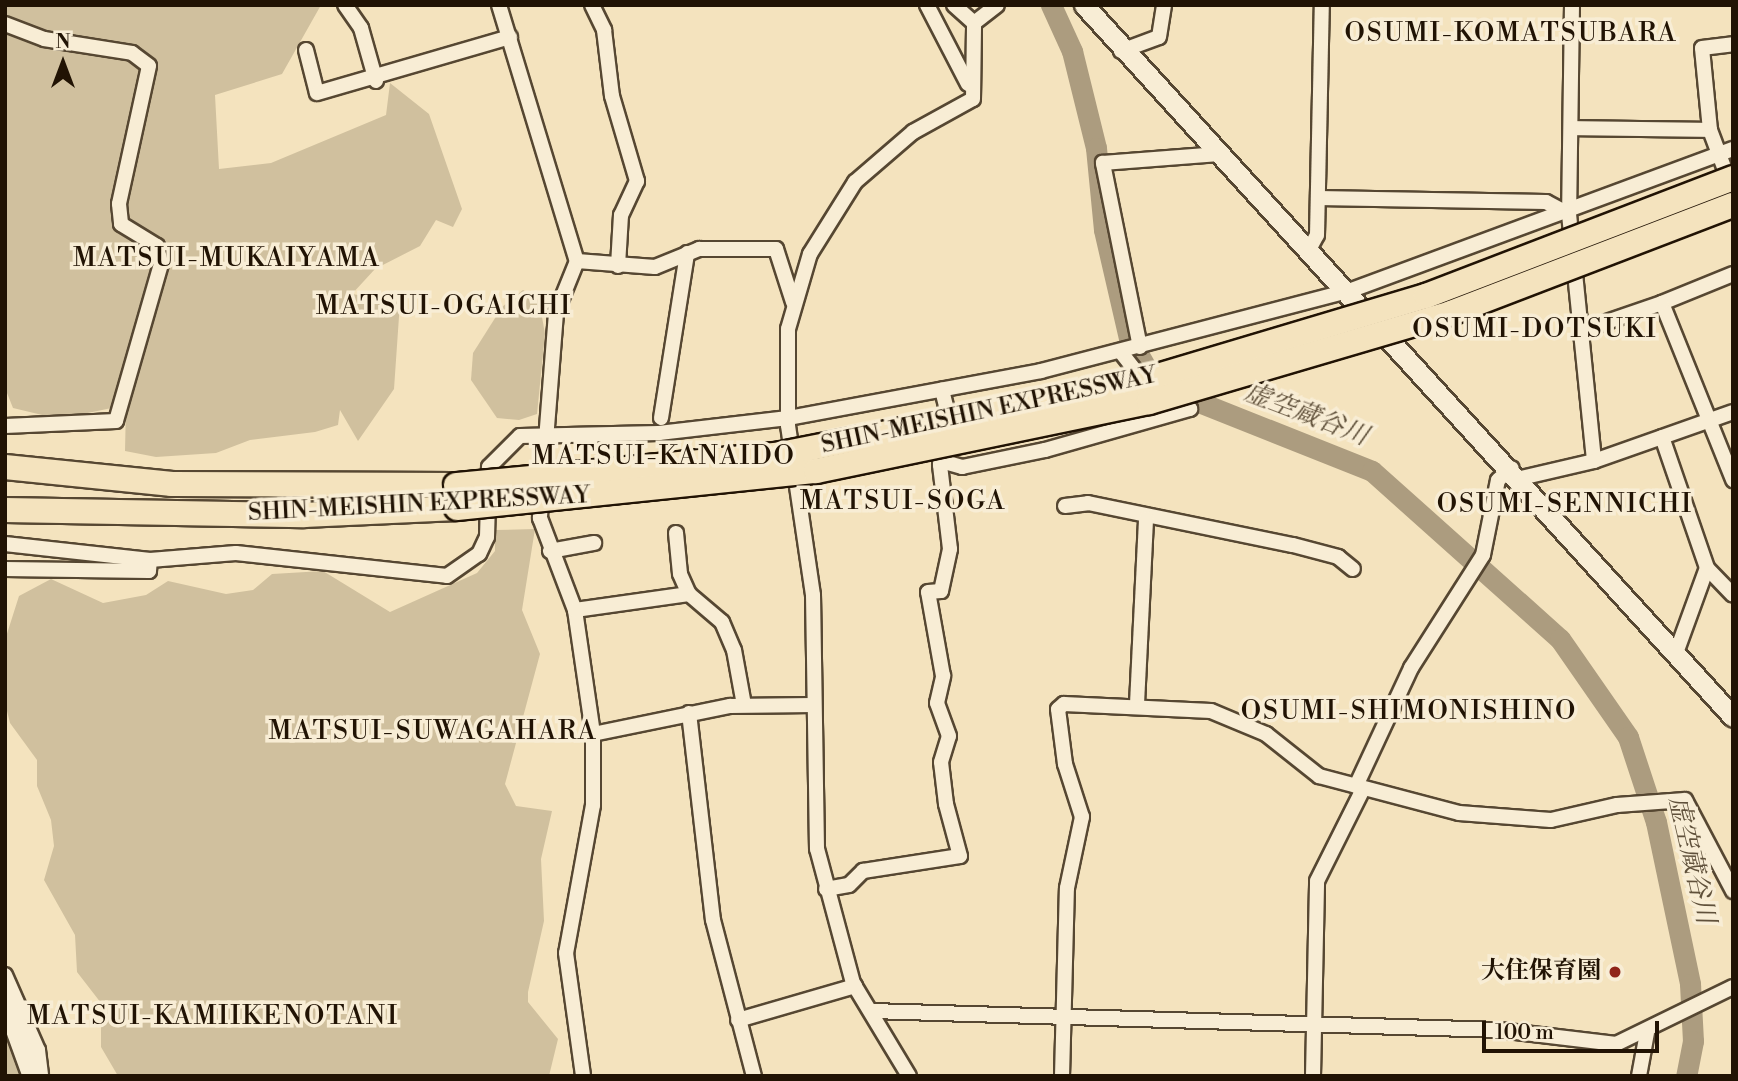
<!DOCTYPE html>
<html>
<head>
<meta charset="utf-8">
<style>
	body { margin:0 }
	#map { position:relative; width:1738px; height:1081px; overflow:hidden; background:#f4e3be; font-family:"Libre Bodoni","Noto Serif JP",serif }
	div>[style] { position:absolute }
	.green>* { inset:0; background:#d0c09e }
	.river>* { height:21px; margin:-10.5px; padding:0 10.5px; transform-origin:10.5px; border-radius:10.5px; background:#ac9c7f }
	.roads { filter:drop-shadow(2px 0 #564732) drop-shadow(-2px 0 #564732) drop-shadow(0 2px #564732) drop-shadow(0 -2px #564732) }
	.street>* { height:14px; margin:-7px; padding:0 7px; transform-origin:7px; border-radius:7px; background:#f8edd5 }
	.secondary>* { height:19px; margin:-9.5px; padding:0 9.5px; transform-origin:9.5px; border-radius:9.5px; background:#f8edd5 }
	.highway>* { height:24px; margin:-12px; padding:0 12px; transform-origin:12px; border-radius:12px; background:#f4e3be }
	.bridges { filter:drop-shadow(2px 0 #211304) drop-shadow(-2px 0 #211304) drop-shadow(0 2px #211304) drop-shadow(0 -2px #211304) }
	.highway-bridge>* { height:24px; margin:-12px; padding:0 12px; transform-origin:12px; border-radius:12px; background:#f4e3be }
	.dots>* { width:19px; height:19px; translate:-50% -50%; box-sizing:border-box; border:4px solid #f8edd5; border-radius:50% }
	span { translate:-50% -50%; white-space:nowrap; text-align:center; line-height:1.15; -webkit-text-stroke:7px #f8edd5; paint-order:stroke }
	.street-label { font-size:24px; color:#211304 }
	.poi-label { font-size:24px; color:#211304; font-weight:700 }
	.right { translate:-100% -50%; text-align:right }
	.neighbourhood-label { font-size:26px; color:#211304; letter-spacing:2px }
	.water-label { font-size:26px; color:#60513b; font-style:italic }
	.frame { position:absolute; inset:0; border:7px solid #211304; pointer-events:none }
	.north { position:absolute; left:28px; top:28px; width:70px; height:70px; -webkit-text-stroke:5px #f8edd5; paint-order:stroke; rotate:0deg; font-size:19px; font-weight:700; line-height:28px; text-align:center; color:#211304 }
	.north::after { content:''; display:block; margin:auto; width:24px; height:32px; background:#211304; clip-path:polygon(50% 0,100% 100%,50% 72%,0 100%) }
	.scale { position:absolute; left:1482px; top:1021px; width:177px; height:32px; box-sizing:border-box; border:4px solid #211304; border-top:0; padding-left:9px; font-size:21px; line-height:24px; white-space:nowrap; color:#211304; -webkit-text-stroke:5px #f8edd5; paint-order:stroke }
</style>
</head>
<body>
<div id="map">
	<div class="green">
		<i style="clip-path:polygon(5px 5px,321px 5px,282px 74px,215px 95px,219px 169px,271px 163px,386px 115px,390px 83px,429px 114px,462px 209px,453px 227px,436px 220px,420px 246px,375px 269px,352px 294px,400px 302px,394px 389px,358px 441px,340px 410px,338px 425px,315px 432px,250px 440px,216px 453px,156px 457px,125px 451px,126px 405px,59px 419px,13px 408px,5px 388px)"></i>
		<i style="clip-path:polygon(523px 290px,539px 300px,545px 334px,537px 414px,519px 420px,497px 418px,471px 380px,473px 353px,502px 307px)"></i>
		<i style="clip-path:polygon(535px 529px,522px 610px,540px 654px,505px 784px,516px 806px,552px 811px,541px 859px,544px 921px,528px 992px,528px 1002px,558px 1039px,549px 1076px,118px 1076px,101px 1047px,101px 1003px,77px 972px,75px 935px,44px 880px,54px 846px,51px 820px,37px 786px,37px 760px,10px 723px,5px 703px,5px 640px,19px 596px,51px 579px,103px 603px,146px 595px,168px 581px,226px 594px,253px 590px,272px 574px,323px 571px,390px 612px,477px 573px,495px 551px,495px 530px)"></i>
		<i style="clip-path:polygon(5px 1029px,20px 1070px,21px 1076px,5px 1076px)"></i>
	</div>
	<div class="river">
		<i style="left:1051px;top:5px;width:51px;rotate:65.5deg"></i>
		<i style="left:1072px;top:51px;width:100px;rotate:76.1deg"></i>
		<i style="left:1096px;top:148px;width:82px;rotate:84.4deg"></i>
		<i style="left:1104px;top:230px;width:111px;rotate:77deg"></i>
		<i style="left:1129px;top:338px;width:54px;rotate:60.1deg"></i>
		<i style="left:1156px;top:385px;width:232px;rotate:21.7deg"></i>
		<i style="left:1372px;top:471px;width:252px;rotate:41.8deg"></i>
		<i style="left:1560px;top:639px;width:119px;rotate:55.2deg"></i>
		<i style="left:1628px;top:737px;width:89px;rotate:71.8deg"></i>
		<i style="left:1656px;top:822px;width:166px;rotate:78.1deg"></i>
		<i style="left:1690px;top:984px;width:57px;rotate:87deg"></i>
		<i style="left:1693px;top:1041px;width:36px;rotate:101deg"></i>
	</div>
	<div class="roads">
		<div class="street">
			<i style="left:345px;top:5px;width:28px;rotate:55deg"></i>
			<i style="left:361px;top:28px;width:55px;rotate:74.2deg"></i>
			<i style="left:499px;top:5px;width:268px;rotate:73.1deg"></i>
			<i style="left:592px;top:5px;width:28px;rotate:64deg"></i>
			<i style="left:604px;top:30px;width:66px;rotate:83.1deg"></i>
			<i style="left:612px;top:96px;width:89px;rotate:73.6deg"></i>
			<i style="left:637px;top:181px;width:38px;rotate:115deg"></i>
			<i style="left:621px;top:215px;width:51px;rotate:93.4deg"></i>
			<i style="left:927px;top:5px;width:89px;rotate:62.6deg"></i>
			<i style="left:954px;top:5px;width:27px;rotate:42deg"></i>
			<i style="left:974px;top:23px;width:29px;rotate:-38deg"></i>
			<i style="left:1572px;top:5px;width:209px;rotate:90.8deg"></i>
			<i style="left:1569px;top:214px;width:248px;rotate:84.2deg"></i>
			<i style="left:5px;top:24px;width:42px;rotate:21deg"></i>
			<i style="left:44px;top:39px;width:89px;rotate:9deg"></i>
			<i style="left:132px;top:53px;width:21px;rotate:37deg"></i>
			<i style="left:149px;top:66px;width:141px;rotate:102.3deg"></i>
			<i style="left:119px;top:204px;width:20px;rotate:84deg"></i>
			<i style="left:121px;top:224px;width:42px;rotate:31.4deg"></i>
			<i style="left:157px;top:246px;width:18px;rotate:77deg"></i>
			<i style="left:161px;top:264px;width:163px;rotate:106deg"></i>
			<i style="left:116px;top:421px;width:111px;rotate:177.4deg"></i>
			<i style="left:306px;top:50px;width:44px;rotate:75.7deg"></i>
			<i style="left:317px;top:93px;width:201px;rotate:-16.2deg"></i>
			<i style="left:1121px;top:51px;width:40px;rotate:-20.2deg"></i>
			<i style="left:1159px;top:37px;width:32px;rotate:-81deg"></i>
			<i style="left:1571px;top:128px;width:139px;rotate:0.8deg"></i>
			<i style="left:1710px;top:130px;width:82px;rotate:-95.6deg"></i>
			<i style="left:1702px;top:48px;width:31px;rotate:-7deg"></i>
			<i style="left:1710px;top:130px;width:60px;rotate:69.4deg"></i>
			<i style="left:1318px;top:198px;width:228px;rotate:1deg"></i>
			<i style="left:1546px;top:202px;width:26px;rotate:28deg"></i>
			<i style="left:1310px;top:248px;width:15px;rotate:-62deg"></i>
			<i style="left:1317px;top:235px;width:230px;rotate:-88.8deg"></i>
			<i style="left:577px;top:261px;width:56px;rotate:112deg"></i>
			<i style="left:556px;top:313px;width:206px;rotate:94.5deg"></i>
			<i style="left:540px;top:518px;width:98px;rotate:69.2deg"></i>
			<i style="left:575px;top:610px;width:125px;rotate:81.7deg"></i>
			<i style="left:593px;top:734px;width:71px;rotate:90deg"></i>
			<i style="left:593px;top:805px;width:150px;rotate:100.3deg"></i>
			<i style="left:566px;top:953px;width:124px;rotate:82.1deg"></i>
			<i style="left:577px;top:261px;width:78px;rotate:4.4deg"></i>
			<i style="left:655px;top:267px;width:48px;rotate:-22.2deg"></i>
			<i style="left:699px;top:249px;width:77px"></i>
			<i style="left:776px;top:249px;width:56px;rotate:72.2deg"></i>
			<i style="left:1733px;top:274px;width:77px;rotate:157.8deg"></i>
			<i style="left:1662px;top:303px;width:191px;rotate:68.1deg"></i>
			<i style="left:1583px;top:330px;width:83px;rotate:-18.9deg"></i>
			<i style="left:1140px;top:347px;width:188px;rotate:-101.4deg"></i>
			<i style="left:1103px;top:163px;width:116px;rotate:-4.4deg"></i>
			<i style="left:1120px;top:351px;width:41px;rotate:52deg"></i>
			<i style="left:661px;top:418px;width:167px;rotate:-81deg"></i>
			<i style="left:1662px;top:437px;width:139px;rotate:71deg"></i>
			<i style="left:1707px;top:568px;width:37px;rotate:46deg"></i>
			<i style="left:941px;top:461px;width:22px;rotate:16deg"></i>
			<i style="left:962px;top:467px;width:85px;rotate:-11.6deg"></i>
			<i style="left:1045px;top:450px;width:151px;rotate:-15.8deg"></i>
			<i style="left:1190px;top:409px;width:25px;rotate:-154deg"></i>
			<i style="left:1521px;top:478px;width:75px;rotate:-13.1deg"></i>
			<i style="left:1594px;top:461px;width:147px;rotate:-19.4deg"></i>
			<i style="left:1065px;top:506px;width:23px;rotate:-7deg"></i>
			<i style="left:1088px;top:503px;width:209px;rotate:11.6deg"></i>
			<i style="left:1293px;top:545px;width:47px;rotate:14.9deg"></i>
			<i style="left:1338px;top:557px;width:19px;rotate:39deg"></i>
			<i style="left:676px;top:533px;width:41px;rotate:84.4deg"></i>
			<i style="left:680px;top:574px;width:22px;rotate:66deg"></i>
			<i style="left:689px;top:594px;width:43px;rotate:40.3deg"></i>
			<i style="left:722px;top:622px;width:30px;rotate:67deg"></i>
			<i style="left:734px;top:650px;width:56px;rotate:79.7deg"></i>
			<i style="left:5px;top:544px;width:146px;rotate:6.3deg"></i>
			<i style="left:150px;top:560px;width:86px;rotate:-4.7deg"></i>
			<i style="left:236px;top:553px;width:212px;rotate:6.2deg"></i>
			<i style="left:447px;top:576px;width:39px;rotate:-35deg"></i>
			<i style="left:479px;top:554px;width:19px;rotate:-65deg"></i>
			<i style="left:487px;top:537px;width:70px;rotate:-88.4deg"></i>
			<i style="left:489px;top:467px;width:44px;rotate:-45deg"></i>
			<i style="left:520px;top:436px;width:139px;rotate:-1.2deg"></i>
			<i style="left:659px;top:433px;width:130px;rotate:-6.6deg"></i>
			<i style="left:788px;top:418px;width:257px;rotate:-10.5deg"></i>
			<i style="left:1041px;top:371px;width:318px;rotate:-14.6deg"></i>
			<i style="left:1349px;top:291px;width:409px;rotate:-20.3deg"></i>
			<i style="left:550px;top:551px;width:45px;rotate:-10.3deg"></i>
			<i style="left:5px;top:569px;width:144px;rotate:0.8deg"></i>
			<i style="left:149px;top:571px;width:11px;rotate:-85deg"></i>
			<i style="left:575px;top:610px;width:115px;rotate:-8deg"></i>
			<i style="left:1676px;top:653px;width:90px;rotate:-70deg"></i>
			<i style="left:1137px;top:704px;width:186px;rotate:-87.2deg"></i>
			<i style="left:689px;top:713px;width:208px;rotate:83.4deg"></i>
			<i style="left:713px;top:920px;width:161px;rotate:75.3deg"></i>
			<i style="left:593px;top:734px;width:140px;rotate:-11.6deg"></i>
			<i style="left:730px;top:706px;width:83px;rotate:-0.7deg"></i>
			<i style="left:1356px;top:786px;width:130px;rotate:-65deg"></i>
			<i style="left:1411px;top:668px;width:134px;rotate:-57.5deg"></i>
			<i style="left:1483px;top:555px;width:76px;rotate:-78.7deg"></i>
			<i style="left:1498px;top:480px;width:18px;rotate:-41deg"></i>
			<i style="left:826px;top:889px;width:23px;rotate:-10deg"></i>
			<i style="left:849px;top:885px;width:20px;rotate:-45deg"></i>
			<i style="left:863px;top:871px;width:98px;rotate:-8.8deg"></i>
			<i style="left:960px;top:856px;width:54px;rotate:-105.1deg"></i>
			<i style="left:946px;top:804px;width:42px;rotate:-96.8deg"></i>
			<i style="left:941px;top:762px;width:27px;rotate:-73deg"></i>
			<i style="left:949px;top:736px;width:35px;rotate:-110deg"></i>
			<i style="left:937px;top:703px;width:28px;rotate:-77deg"></i>
			<i style="left:943px;top:676px;width:85px;rotate:-100.1deg"></i>
			<i style="left:928px;top:592px;width:13px;rotate:-4deg"></i>
			<i style="left:941px;top:591px;width:43px;rotate:-77.9deg"></i>
			<i style="left:950px;top:549px;width:85px;rotate:-96.8deg"></i>
			<i style="left:940px;top:465px;width:55px;rotate:-82.7deg"></i>
			<i style="left:947px;top:410px;width:21px;rotate:-104deg"></i>
			<i style="left:5px;top:975px;width:82px;rotate:66.3deg"></i>
			<i style="left:38px;top:1050px;width:26px;rotate:83deg"></i>
			<i style="left:871px;top:1011px;width:628px;rotate:1.73deg"></i>
			<i style="left:1499px;top:1030px;width:118px;rotate:6.8deg"></i>
			<i style="left:1616px;top:1044px;width:130px;rotate:-26deg"></i>
			<i style="left:738px;top:1020px;width:122px;rotate:-16.2deg"></i>
			<i style="left:909px;top:1076px;width:109px;rotate:-121.1deg"></i>
			<i style="left:853px;top:983px;width:139px;rotate:-105deg"></i>
			<i style="left:817px;top:849px;width:254px;rotate:-90.9deg"></i>
			<i style="left:813px;top:595px;width:172px;rotate:-98.4deg"></i>
			<i style="left:788px;top:425px;width:96px;rotate:-90deg"></i>
			<i style="left:788px;top:329px;width:78px;rotate:-73.7deg"></i>
			<i style="left:810px;top:254px;width:85px;rotate:-58deg"></i>
			<i style="left:855px;top:182px;width:77px;rotate:-40.8deg"></i>
			<i style="left:913px;top:132px;width:68px;rotate:-28.8deg"></i>
			<i style="left:973px;top:99px;width:76px;rotate:-89.2deg"></i>
			<i style="left:1062px;top:1076px;width:188px;rotate:-88.5deg"></i>
			<i style="left:1067px;top:888px;width:73px;rotate:-78.1deg"></i>
			<i style="left:1082px;top:817px;width:56px;rotate:-107.8deg"></i>
			<i style="left:1065px;top:764px;width:55px;rotate:-97.3deg"></i>
			<i style="left:1058px;top:709px;width:8px;rotate:-40deg"></i>
			<i style="left:1064px;top:704px;width:147px;rotate:2.7deg"></i>
			<i style="left:1211px;top:711px;width:60px;rotate:22.7deg"></i>
			<i style="left:1266px;top:734px;width:68px;rotate:38.4deg"></i>
			<i style="left:1319px;top:776px;width:145px;rotate:14.8deg"></i>
			<i style="left:1459px;top:813px;width:92px;rotate:4.4deg"></i>
			<i style="left:1551px;top:820px;width:68px;rotate:-12.8deg"></i>
			<i style="left:1617px;top:805px;width:68px;rotate:-4.2deg"></i>
			<i style="left:1685px;top:800px;width:103px;rotate:62.2deg"></i>
			<i style="left:1313px;top:1076px;width:195px;rotate:-88.8deg"></i>
			<i style="left:1317px;top:881px;width:103px;rotate:-63.4deg"></i>
			<i style="left:1639px;top:1076px;width:44px;rotate:-79.5deg"></i>
		</div>
		<div class="secondary">
			<i style="left:1084px;top:5px;width:963px;rotate:47.65deg"></i>
			<i style="left:5px;top:1002px;width:79px;rotate:70deg"></i>
		</div>
		<div class="highway">
			<i style="left:5px;top:467px;width:168px;rotate:5.8deg"></i>
			<i style="left:172px;top:484px;width:284px;rotate:0.2deg"></i>
			<i style="left:5px;top:510px;width:299px;rotate:1deg"></i>
			<i style="left:304px;top:515px;width:153px;rotate:-2.6deg"></i>
		</div>
	</div>
	<div class="bridges">
		<div class="highway-bridge">
			<i style="left:456px;top:485px;width:326px;rotate:-5.4deg"></i>
			<i style="left:781px;top:454px;width:350px;rotate:-11.2deg"></i>
			<i style="left:1124px;top:386px;width:315px;rotate:-16.6deg"></i>
			<i style="left:1426px;top:296px;width:329px;rotate:-21deg"></i>
			<i style="left:457px;top:508px;width:361px;rotate:-5.9deg"></i>
			<i style="left:816px;top:471px;width:340px;rotate:-11.7deg"></i>
			<i style="left:1149px;top:402px;width:315px;rotate:-16.4deg"></i>
			<i style="left:1451px;top:313px;width:302px;rotate:-21deg"></i>
		</div>
	</div>
	<div class="dots">
		<i style="left:1615px;top:972px;background:#8f2418"></i>
	</div>
	<div class="street-label">
		<span style="left:989px;top:411px;rotate:-12deg">SHIN-MEISHIN EXPRESSWAY</span>
		<span style="left:419px;top:505px;rotate:-3deg">SHIN-MEISHIN EXPRESSWAY</span>
	</div>
	<div class="poi-label">
		<span class="right" style="left:1601px;top:972px">大住保育園</span>
	</div>
	<div class="neighbourhood-label">
		<span style="left:1511px;top:34px">OSUMI-KOMATSUBARA</span>
		<span style="left:227px;top:259px">MATSUI-MUKAIYAMA</span>
		<span style="left:444px;top:307px">MATSUI-OGAICHI</span>
		<span style="left:1535px;top:330px">OSUMI-DOTSUKI</span>
		<span style="left:664px;top:457px">MATSUI-KANAIDO</span>
		<span style="left:903px;top:502px">MATSUI-SOGA</span>
		<span style="left:1565px;top:505px">OSUMI-SENNICHI</span>
		<span style="left:1409px;top:712px">OSUMI-SHIMONISHINO</span>
		<span style="left:433px;top:732px">MATSUI-SUWAGAHARA</span>
		<span style="left:213px;top:1017px">MATSUI-KAMIIKENOTANI</span>
	</div>
	<div class="water-label">
		<span style="left:1306px;top:415px;rotate:21deg">虚空蔵谷川</span>
		<span style="left:1691px;top:860px;rotate:77deg">虚空蔵谷川</span>
	</div>
	<div class="frame"></div>
	<div class="north">N</div>
	<div class="scale">100 m</div>
</div>
</body>
</html>
